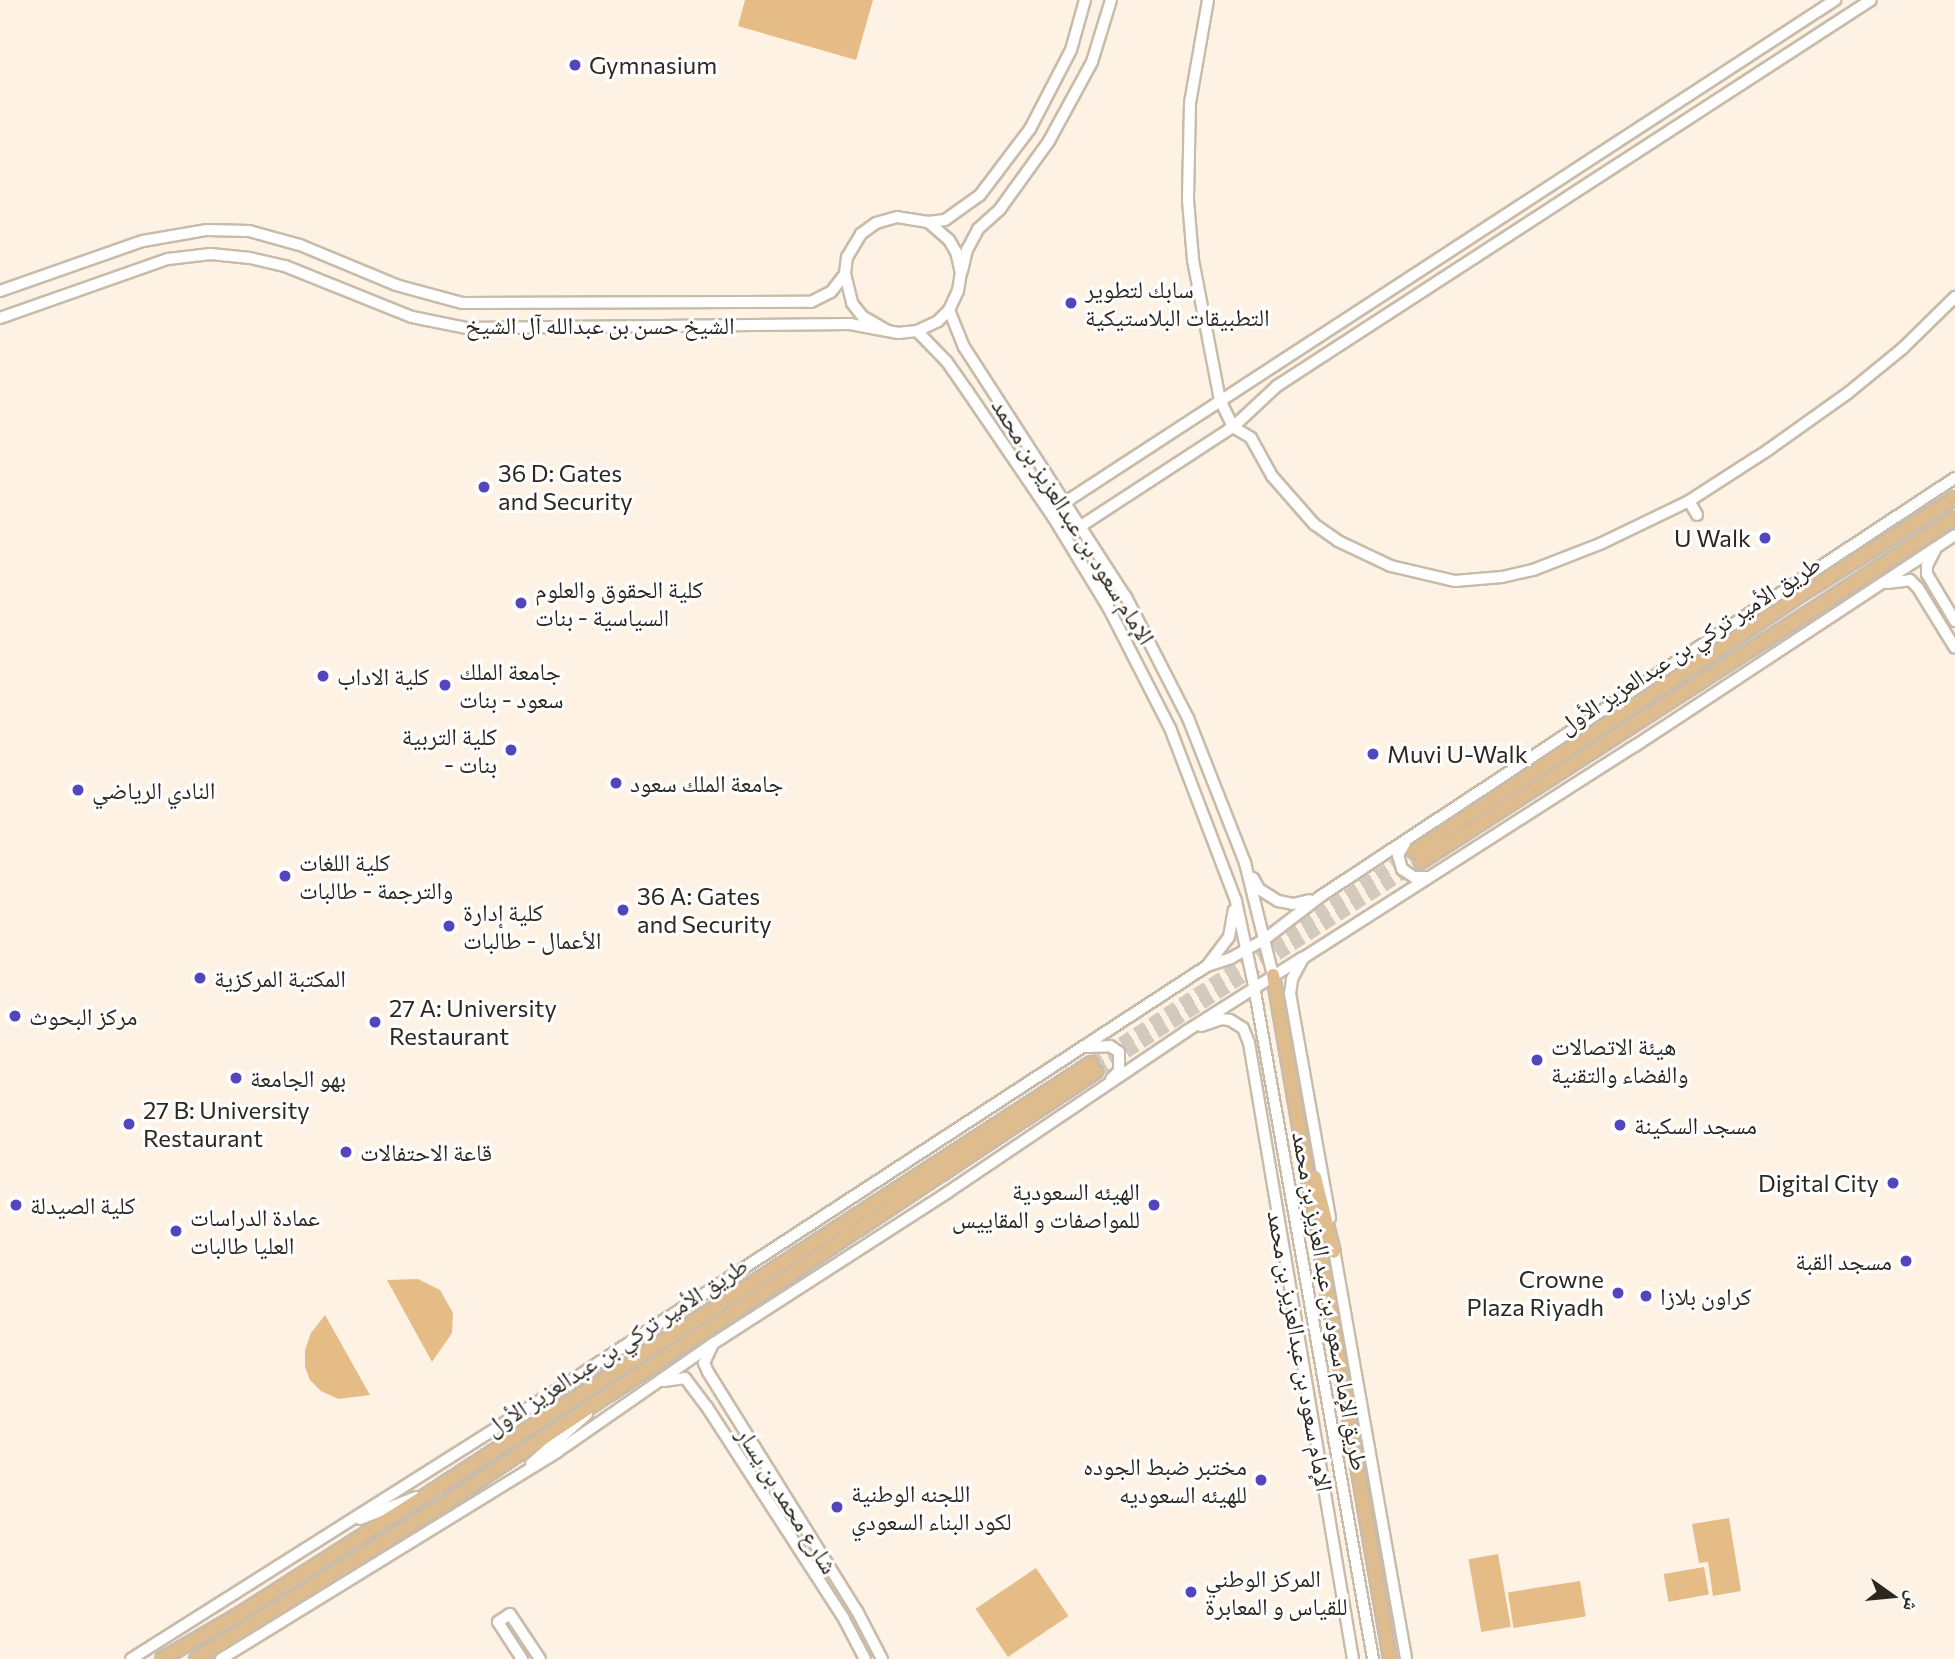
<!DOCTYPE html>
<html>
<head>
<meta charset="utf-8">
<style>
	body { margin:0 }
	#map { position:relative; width:1955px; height:1659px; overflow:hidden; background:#fdf2e4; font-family:Commissioner,"Noto Naskh Arabic",sans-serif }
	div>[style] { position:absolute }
	.green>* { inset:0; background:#e6bc86; transform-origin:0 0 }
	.primary-tunnel>* { height:12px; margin-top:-6px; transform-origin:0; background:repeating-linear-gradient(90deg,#d3c9bd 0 12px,transparent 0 18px) }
	.roads { filter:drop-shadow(2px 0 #c9bbaa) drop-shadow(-2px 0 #c9bbaa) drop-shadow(0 2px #c9bbaa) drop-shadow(0 -2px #c9bbaa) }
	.secondary>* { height:10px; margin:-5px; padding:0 5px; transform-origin:5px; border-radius:5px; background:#fff }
	.primary>* { height:12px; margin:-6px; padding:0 6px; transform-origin:6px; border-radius:6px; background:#dfbc8e }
	.dots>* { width:19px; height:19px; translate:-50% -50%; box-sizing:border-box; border:4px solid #fff; border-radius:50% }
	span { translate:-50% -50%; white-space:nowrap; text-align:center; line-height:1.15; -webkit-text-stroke:6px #fff; paint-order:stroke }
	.poi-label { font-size:24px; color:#2c2720 }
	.left { translate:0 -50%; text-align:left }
	.right { translate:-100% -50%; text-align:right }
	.street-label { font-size:24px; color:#2c2720 }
	.north { position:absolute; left:1857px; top:1561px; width:70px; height:70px; -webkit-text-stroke:5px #fff; paint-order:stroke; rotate:105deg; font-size:19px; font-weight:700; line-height:28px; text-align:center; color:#2c2720 }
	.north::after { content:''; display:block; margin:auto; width:24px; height:32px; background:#2c2720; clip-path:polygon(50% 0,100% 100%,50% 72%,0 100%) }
</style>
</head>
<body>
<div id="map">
	<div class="green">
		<i style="clip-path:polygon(745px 0,873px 0,856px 60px,738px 26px)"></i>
		<i style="clip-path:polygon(418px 1279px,440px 1290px,453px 1313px,452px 1333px,432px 1362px,387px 1280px)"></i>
		<i style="clip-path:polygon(325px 1315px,370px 1395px,338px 1399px,321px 1391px,310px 1380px,305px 1367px,305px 1350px,311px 1333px)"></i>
		<i style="clip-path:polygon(1729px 1518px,1741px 1591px,1713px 1596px,1708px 1562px,1699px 1563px,1692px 1524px)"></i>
		<i style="left:1498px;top:1554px;width:74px;height:30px;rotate:80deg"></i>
		<i style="left:1704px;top:1567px;width:28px;height:41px;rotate:80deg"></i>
		<i style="left:1036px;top:1568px;width:58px;height:73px;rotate:56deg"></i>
		<i style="left:1580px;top:1581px;width:36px;height:73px;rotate:81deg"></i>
	</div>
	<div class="primary-tunnel">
		<i style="left:1091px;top:1063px;width:386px;rotate:-33.2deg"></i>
		<i style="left:1096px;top:1072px;width:387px;rotate:-32.9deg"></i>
	</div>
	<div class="roads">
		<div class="secondary">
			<i style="left:1208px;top:0;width:105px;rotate:99.9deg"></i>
			<i style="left:1190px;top:103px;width:97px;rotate:91.2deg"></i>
			<i style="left:1188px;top:200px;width:60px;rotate:85.2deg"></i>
			<i style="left:1193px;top:260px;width:143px;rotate:79.1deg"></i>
			<i style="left:1220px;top:400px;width:30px;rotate:64deg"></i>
			<i style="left:1233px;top:427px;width:21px;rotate:31deg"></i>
			<i style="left:1251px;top:438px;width:43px;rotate:61.1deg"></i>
			<i style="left:1272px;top:476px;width:64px;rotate:48.8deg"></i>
			<i style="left:1314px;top:524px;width:29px;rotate:35deg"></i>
			<i style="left:1338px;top:541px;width:59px;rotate:25.3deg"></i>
			<i style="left:1391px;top:566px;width:66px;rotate:13.2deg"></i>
			<i style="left:1455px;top:581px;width:47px;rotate:-4.9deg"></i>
			<i style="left:1502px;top:577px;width:32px;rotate:-13deg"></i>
			<i style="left:1533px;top:570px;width:72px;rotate:-21.2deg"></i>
			<i style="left:1600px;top:544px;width:99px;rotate:-25.8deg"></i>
			<i style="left:1689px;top:501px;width:94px;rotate:-32.8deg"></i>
			<i style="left:1768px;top:450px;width:98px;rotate:-35.5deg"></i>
			<i style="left:1848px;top:393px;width:71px;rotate:-39.3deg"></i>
			<i style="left:1903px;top:348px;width:73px;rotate:-44.4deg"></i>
			<i style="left:928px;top:222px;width:17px;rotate:-7deg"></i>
			<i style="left:945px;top:220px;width:43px;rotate:-35.5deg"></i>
			<i style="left:980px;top:195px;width:83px;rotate:-52.9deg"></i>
			<i style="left:1030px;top:129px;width:89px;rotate:-62.6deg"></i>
			<i style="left:1071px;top:50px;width:52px;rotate:-74.4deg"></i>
			<i style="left:962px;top:271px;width:22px;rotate:-77deg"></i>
			<i style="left:967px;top:250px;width:24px;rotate:-62deg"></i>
			<i style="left:978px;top:229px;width:30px;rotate:-42deg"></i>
			<i style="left:1000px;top:209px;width:84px;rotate:-54.2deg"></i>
			<i style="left:1049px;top:141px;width:90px;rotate:-61.4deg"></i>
			<i style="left:1092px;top:62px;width:65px;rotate:-73deg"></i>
			<i style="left:0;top:291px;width:151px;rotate:-19.3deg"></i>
			<i style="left:143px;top:241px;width:65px;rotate:-9.8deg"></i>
			<i style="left:207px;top:230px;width:42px;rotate:1.4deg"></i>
			<i style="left:249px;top:231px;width:53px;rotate:15.4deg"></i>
			<i style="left:300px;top:245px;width:104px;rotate:22.6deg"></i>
			<i style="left:396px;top:285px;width:68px;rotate:15.3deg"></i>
			<i style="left:462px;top:303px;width:349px;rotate:-0.2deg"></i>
			<i style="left:811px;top:302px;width:22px;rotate:-27deg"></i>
			<i style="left:831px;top:292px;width:23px;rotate:-52deg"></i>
			<i style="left:949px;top:310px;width:40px;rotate:68deg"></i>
			<i style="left:964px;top:347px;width:298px;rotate:57.1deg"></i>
			<i style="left:1126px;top:597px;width:136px;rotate:62.9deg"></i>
			<i style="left:1188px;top:718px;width:156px;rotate:68.5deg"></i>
			<i style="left:1245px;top:863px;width:115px;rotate:76deg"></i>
			<i style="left:0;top:318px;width:178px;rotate:-19.4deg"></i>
			<i style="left:168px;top:259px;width:43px;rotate:-6.6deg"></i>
			<i style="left:211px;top:254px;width:39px;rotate:6deg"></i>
			<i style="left:250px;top:258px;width:36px;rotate:13deg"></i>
			<i style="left:285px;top:266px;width:137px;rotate:21.9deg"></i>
			<i style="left:412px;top:317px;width:55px;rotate:11.5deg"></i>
			<i style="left:466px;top:328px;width:384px;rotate:-0.6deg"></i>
			<i style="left:850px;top:324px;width:49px;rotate:10.6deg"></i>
			<i style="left:898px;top:333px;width:19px;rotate:-6deg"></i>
			<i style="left:917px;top:331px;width:23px;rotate:-25deg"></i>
			<i style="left:938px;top:321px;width:16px;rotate:-45deg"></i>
			<i style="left:949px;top:310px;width:21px;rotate:-65deg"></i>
			<i style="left:958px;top:291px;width:18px;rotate:-81deg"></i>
			<i style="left:961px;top:273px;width:22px;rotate:-103deg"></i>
			<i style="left:956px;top:252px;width:14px;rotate:-120deg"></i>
			<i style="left:949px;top:240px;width:28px;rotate:-139deg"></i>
			<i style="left:928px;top:222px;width:31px;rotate:-171deg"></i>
			<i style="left:897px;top:217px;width:22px;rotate:164deg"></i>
			<i style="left:876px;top:223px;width:19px;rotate:144deg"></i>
			<i style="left:861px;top:234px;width:27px;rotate:121deg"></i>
			<i style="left:847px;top:257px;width:17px;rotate:97deg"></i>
			<i style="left:845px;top:274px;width:30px;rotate:76deg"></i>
			<i style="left:852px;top:303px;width:16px;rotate:52deg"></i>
			<i style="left:862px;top:316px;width:28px;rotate:30deg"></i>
			<i style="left:917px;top:331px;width:43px;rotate:45.9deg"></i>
			<i style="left:947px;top:362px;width:37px;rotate:55deg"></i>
			<i style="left:968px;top:392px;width:151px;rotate:55.8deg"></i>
			<i style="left:1053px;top:517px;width:105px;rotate:58.6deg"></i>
			<i style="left:1108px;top:607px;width:136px;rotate:62.9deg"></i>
			<i style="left:1170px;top:728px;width:185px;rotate:69.1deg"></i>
			<i style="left:1236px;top:901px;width:87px;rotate:78deg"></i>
			<i style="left:1254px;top:986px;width:683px;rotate:79.97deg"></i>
			<i style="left:1689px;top:501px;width:16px;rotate:60deg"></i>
			<i style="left:1064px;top:503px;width:921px;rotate:-33.12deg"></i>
			<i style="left:1081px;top:526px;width:181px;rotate:-33.1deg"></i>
			<i style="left:1233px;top:427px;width:60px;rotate:-43deg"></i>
			<i style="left:1277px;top:386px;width:708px;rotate:-33.02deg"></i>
			<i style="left:1935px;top:550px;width:18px;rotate:117deg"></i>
			<i style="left:1927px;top:566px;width:8px;rotate:90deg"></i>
			<i style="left:1927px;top:574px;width:55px;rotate:59.2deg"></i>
			<i style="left:1887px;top:583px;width:23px;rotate:-7deg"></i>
			<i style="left:1910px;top:580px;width:11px;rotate:45deg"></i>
			<i style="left:1918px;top:588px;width:70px;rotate:58.3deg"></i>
			<i style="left:1405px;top:843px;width:14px;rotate:120deg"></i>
			<i style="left:1398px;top:855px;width:15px;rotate:74deg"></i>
			<i style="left:1402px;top:869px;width:14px;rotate:34deg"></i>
			<i style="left:1414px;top:877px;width:13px"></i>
			<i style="left:1253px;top:878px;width:13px;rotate:61deg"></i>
			<i style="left:1259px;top:889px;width:22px;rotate:32deg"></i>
			<i style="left:1278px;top:901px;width:15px;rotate:11deg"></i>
			<i style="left:1293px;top:904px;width:17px;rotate:-13deg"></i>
			<i style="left:1207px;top:966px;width:25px;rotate:-18deg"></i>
			<i style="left:1231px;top:958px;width:39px;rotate:-29deg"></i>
			<i style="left:1265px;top:939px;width:71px;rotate:-37.5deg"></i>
			<i style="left:1321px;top:896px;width:759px;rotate:-33.4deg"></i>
			<i style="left:1201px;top:1026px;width:21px;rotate:-19deg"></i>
			<i style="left:1221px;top:1019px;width:9px;rotate:6deg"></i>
			<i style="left:1230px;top:1020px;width:15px;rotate:32deg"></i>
			<i style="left:1243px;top:1028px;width:16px;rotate:68deg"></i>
			<i style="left:1249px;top:1043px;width:625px;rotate:80.42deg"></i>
			<i style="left:1087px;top:1047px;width:23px;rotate:-2deg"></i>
			<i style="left:1110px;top:1046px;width:11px;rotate:34deg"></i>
			<i style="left:1119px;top:1052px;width:19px;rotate:90deg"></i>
			<i style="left:1119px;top:1071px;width:11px;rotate:135deg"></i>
			<i style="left:1330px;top:1218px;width:228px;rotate:-100.1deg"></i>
			<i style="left:1290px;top:994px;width:15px;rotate:-82deg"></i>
			<i style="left:1292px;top:979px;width:24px;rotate:-62deg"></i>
			<i style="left:1303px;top:958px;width:394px;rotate:-32.6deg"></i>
			<i style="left:1635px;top:746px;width:383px;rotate:-33.4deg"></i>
			<i style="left:1333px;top:1244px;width:421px;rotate:80deg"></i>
			<i style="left:712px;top:1346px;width:19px;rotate:115deg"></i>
			<i style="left:704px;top:1363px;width:10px;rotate:66deg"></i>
			<i style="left:708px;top:1372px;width:282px;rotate:58.1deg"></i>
			<i style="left:857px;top:1611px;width:54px;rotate:62.5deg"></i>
			<i style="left:664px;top:1381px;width:21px;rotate:-8deg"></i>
			<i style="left:685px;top:1378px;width:36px;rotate:53deg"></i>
			<i style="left:707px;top:1407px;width:252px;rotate:57.1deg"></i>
			<i style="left:844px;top:1619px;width:45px;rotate:62.3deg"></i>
			<i style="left:531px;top:1464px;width:75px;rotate:-41.8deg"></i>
			<i style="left:360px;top:1519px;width:60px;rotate:-21.4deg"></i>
			<i style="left:131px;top:1659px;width:487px;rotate:-32.3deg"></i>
			<i style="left:543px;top:1399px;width:793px;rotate:-33.11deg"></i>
			<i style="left:1207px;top:966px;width:36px;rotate:-53deg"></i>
			<i style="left:1229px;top:937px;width:27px;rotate:-80deg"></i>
			<i style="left:221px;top:1659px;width:395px;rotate:-31.6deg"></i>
			<i style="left:557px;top:1452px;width:191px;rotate:-34.8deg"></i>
			<i style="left:714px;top:1343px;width:278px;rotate:-32.8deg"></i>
			<i style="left:948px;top:1192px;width:286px;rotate:-34deg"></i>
			<i style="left:1185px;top:1032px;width:138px;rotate:-32.3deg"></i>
			<i style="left:522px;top:1659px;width:44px;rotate:-123deg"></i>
			<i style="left:498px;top:1622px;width:14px;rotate:-34deg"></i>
			<i style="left:510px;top:1614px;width:54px;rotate:56.3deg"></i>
		</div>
		<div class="primary">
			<i style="left:1414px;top:852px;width:474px;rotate:-33.6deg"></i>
			<i style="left:1809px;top:590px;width:173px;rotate:-32.2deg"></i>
			<i style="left:1421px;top:862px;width:635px;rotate:-32.79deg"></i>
			<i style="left:1273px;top:975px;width:694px;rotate:80.29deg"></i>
			<i style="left:1315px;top:1177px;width:77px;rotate:75.8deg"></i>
			<i style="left:162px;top:1659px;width:86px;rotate:-30.2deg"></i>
			<i style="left:236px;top:1616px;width:232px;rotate:-32.5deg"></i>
			<i style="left:432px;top:1491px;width:786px;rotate:-33deg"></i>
			<i style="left:196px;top:1659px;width:300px;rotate:-32deg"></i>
			<i style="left:450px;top:1500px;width:775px;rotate:-33.53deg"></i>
		</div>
	</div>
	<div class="dots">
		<i style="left:575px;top:65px;background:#5345bd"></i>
		<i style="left:1071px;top:303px;background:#5345bd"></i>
		<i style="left:484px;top:487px;background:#5345bd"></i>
		<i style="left:1765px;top:538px;background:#5345bd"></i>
		<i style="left:521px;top:603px;background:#5345bd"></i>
		<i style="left:323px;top:676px;background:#5345bd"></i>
		<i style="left:445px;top:685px;background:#5345bd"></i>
		<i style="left:511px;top:750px;background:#5345bd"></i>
		<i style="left:1373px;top:754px;background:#5345bd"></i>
		<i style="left:616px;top:783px;background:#5345bd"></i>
		<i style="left:78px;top:790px;background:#5345bd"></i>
		<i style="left:285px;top:876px;background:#5345bd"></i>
		<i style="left:623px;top:910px;background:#5345bd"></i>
		<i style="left:449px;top:926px;background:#5345bd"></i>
		<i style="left:200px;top:978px;background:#5345bd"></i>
		<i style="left:15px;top:1016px;background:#5345bd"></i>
		<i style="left:375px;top:1022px;background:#5345bd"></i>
		<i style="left:1537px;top:1060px;background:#5345bd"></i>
		<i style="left:236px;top:1078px;background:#5345bd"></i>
		<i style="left:129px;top:1124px;background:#5345bd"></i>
		<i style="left:1620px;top:1125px;background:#5345bd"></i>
		<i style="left:346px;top:1152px;background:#5345bd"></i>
		<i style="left:1893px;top:1183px;background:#5345bd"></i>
		<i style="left:16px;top:1205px;background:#5345bd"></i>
		<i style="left:1154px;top:1205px;background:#5345bd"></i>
		<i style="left:176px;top:1231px;background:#5345bd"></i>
		<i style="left:1906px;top:1261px;background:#5345bd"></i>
		<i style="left:1618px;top:1293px;background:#5345bd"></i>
		<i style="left:1646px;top:1296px;background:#5345bd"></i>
		<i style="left:1261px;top:1480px;background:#5345bd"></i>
		<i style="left:837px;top:1507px;background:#5345bd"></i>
		<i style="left:1191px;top:1592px;background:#5345bd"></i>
	</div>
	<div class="poi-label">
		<span class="left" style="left:589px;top:65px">Gymnasium</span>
		<span class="left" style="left:1085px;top:303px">سابك لتطوير<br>التطبيقات البلاستيكية</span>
		<span class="left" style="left:498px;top:487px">36 D: Gates<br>and Security</span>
		<span class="right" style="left:1751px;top:538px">U Walk</span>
		<span class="left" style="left:535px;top:603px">كلية الحقوق والعلوم<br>السياسية - بنات</span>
		<span class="left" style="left:459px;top:685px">جامعة الملك<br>سعود - بنات</span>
		<span class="left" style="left:337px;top:676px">كلية الاداب</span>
		<span class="right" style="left:497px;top:750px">كلية التربية<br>- بنات</span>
		<span class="left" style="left:1387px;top:754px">Muvi U-Walk</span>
		<span class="left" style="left:630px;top:783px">جامعة الملك سعود</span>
		<span class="left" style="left:92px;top:790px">النادي الرياضي</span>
		<span class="left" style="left:299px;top:876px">كلية اللغات<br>والترجمة - طالبات</span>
		<span class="left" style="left:637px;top:910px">36 A: Gates<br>and Security</span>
		<span class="left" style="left:463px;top:926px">كلية إدارة<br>الأعمال - طالبات</span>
		<span class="left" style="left:214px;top:978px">المكتبة المركزية</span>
		<span class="left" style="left:389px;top:1022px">27 A: University<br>Restaurant</span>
		<span class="left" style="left:29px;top:1016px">مركز البحوث</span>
		<span class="left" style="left:1551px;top:1060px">هيئة الاتصالات<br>والفضاء والتقنية</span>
		<span class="left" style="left:250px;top:1078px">بهو الجامعة</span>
		<span class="left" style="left:143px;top:1124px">27 B: University<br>Restaurant</span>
		<span class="left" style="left:1634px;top:1125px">مسجد السكينة</span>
		<span class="left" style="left:360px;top:1152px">قاعة الاحتفالات</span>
		<span class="right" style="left:1879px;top:1183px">Digital City</span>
		<span class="right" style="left:1140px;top:1205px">الهيئه السعودية<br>للمواصفات و المقاييس</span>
		<span class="left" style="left:30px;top:1205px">كلية الصيدلة</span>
		<span class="left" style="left:190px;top:1231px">عمادة الدراسات<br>العليا طالبات</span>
		<span class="right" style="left:1892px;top:1261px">مسجد القبة</span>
		<span class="right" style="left:1604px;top:1293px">Crowne<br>Plaza Riyadh</span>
		<span class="left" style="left:1660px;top:1296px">كراون بلازا</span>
		<span class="right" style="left:1247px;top:1480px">مختبر ضبط الجوده<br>للهيئه السعوديه</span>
		<span class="left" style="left:851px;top:1507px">اللجنه الوطنية<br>لكود البناء السعودي</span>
		<span class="left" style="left:1205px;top:1592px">المركز الوطني<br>للقياس و المعابرة</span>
	</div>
	<div class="street-label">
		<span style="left:600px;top:325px">الشيخ حسن بن عبدالله آل الشيخ</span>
		<span style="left:1074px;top:521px;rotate:58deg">الإمام سعود بن عبدالعزيز بن محمد</span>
		<span style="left:1689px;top:644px;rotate:-33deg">طريق الأمير تركي بن عبدالعزيز الأول</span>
		<span style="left:1331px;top:1301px;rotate:80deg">طريق الإمام سعود بن عبد العزيز بن محمد</span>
		<span style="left:616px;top:1346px;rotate:-33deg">طريق الأمير تركي بن عبدالعزيز الأول</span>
		<span style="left:1301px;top:1351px;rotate:80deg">الإمام سعود بن عبدالعزيز بن محمد</span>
		<span style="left:788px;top:1500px;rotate:58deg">شارع محمد بن يسار</span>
	</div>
	<div class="north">ش</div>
</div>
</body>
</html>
